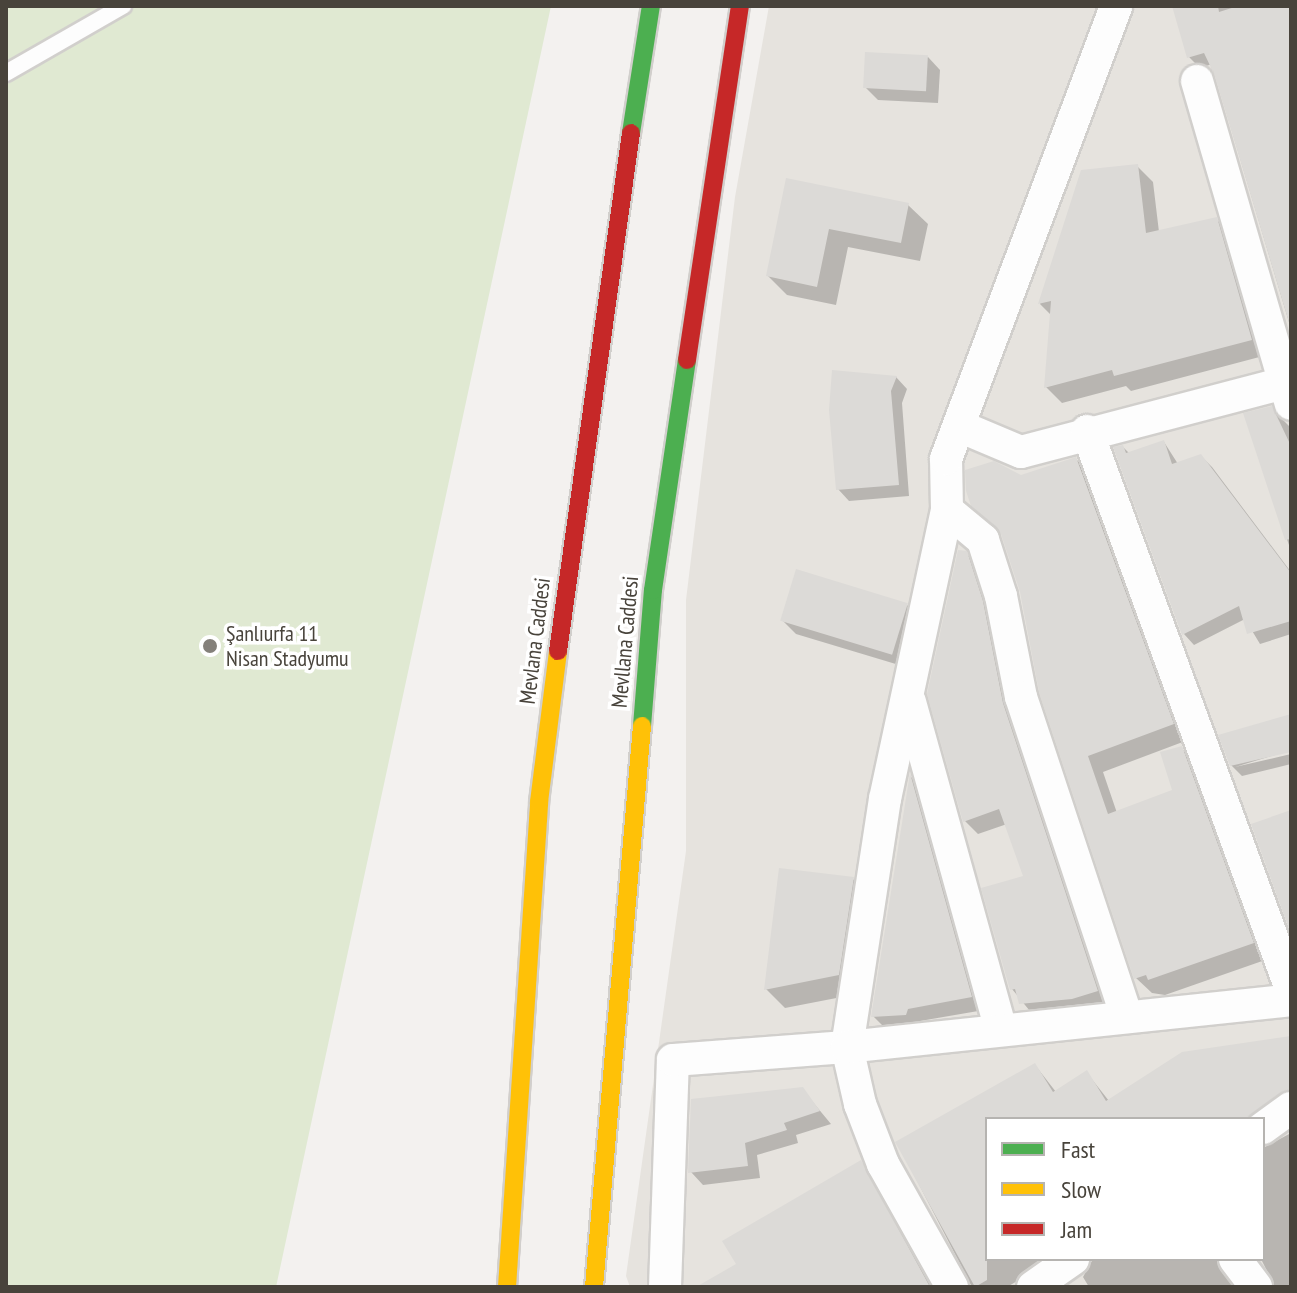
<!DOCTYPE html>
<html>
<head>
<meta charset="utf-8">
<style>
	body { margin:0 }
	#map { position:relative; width:1297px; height:1293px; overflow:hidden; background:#f3f1ef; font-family:"PT Sans Narrow",sans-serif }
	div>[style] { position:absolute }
	.residential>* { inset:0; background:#e6e3de }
	.green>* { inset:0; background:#e0e9d2 }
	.shadow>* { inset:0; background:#0003 }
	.building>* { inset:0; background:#dcdad7; transform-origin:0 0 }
	.roads { filter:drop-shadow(2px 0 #d1cfcc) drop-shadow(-2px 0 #d1cfcc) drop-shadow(0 2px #d1cfcc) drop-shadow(0 -2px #d1cfcc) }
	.lane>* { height:16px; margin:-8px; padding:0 8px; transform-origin:8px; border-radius:8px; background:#fdfdfd }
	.street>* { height:32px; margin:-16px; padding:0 16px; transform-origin:16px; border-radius:16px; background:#fdfdfd }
	.fast>* { height:18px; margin:-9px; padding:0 9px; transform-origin:9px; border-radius:9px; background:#4caf50 }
	.slow>* { height:18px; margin:-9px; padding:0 9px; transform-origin:9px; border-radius:9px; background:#ffc107 }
	.jam>* { height:18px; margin:-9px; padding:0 9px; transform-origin:9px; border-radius:9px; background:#c62828 }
	.dots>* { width:22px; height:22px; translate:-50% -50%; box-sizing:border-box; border:4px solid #fff; border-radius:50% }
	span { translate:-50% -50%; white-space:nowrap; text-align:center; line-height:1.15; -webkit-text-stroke:7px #fff; paint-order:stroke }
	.poi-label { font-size:22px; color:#48433b }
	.left { translate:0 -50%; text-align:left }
	.street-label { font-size:22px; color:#48433b }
	.frame { position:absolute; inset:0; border:8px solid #48433b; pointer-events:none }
	.legend { position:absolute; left:985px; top:1117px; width:280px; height:144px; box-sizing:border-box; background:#fff; border:2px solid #b6b4b1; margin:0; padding:10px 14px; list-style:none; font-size:24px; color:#48433b }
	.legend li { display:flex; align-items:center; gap:16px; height:40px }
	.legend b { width:40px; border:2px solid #b6b4b1 }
</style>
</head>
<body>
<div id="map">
	<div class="residential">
		<i style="clip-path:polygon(evenodd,769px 6px,1291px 6px,1291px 1287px,630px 1287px,626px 1276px,686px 851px,686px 600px,735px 197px,769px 6px,987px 1119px,1263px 1119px,1263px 1259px,987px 1259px,987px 1119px)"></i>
	</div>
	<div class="green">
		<i style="clip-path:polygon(6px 6px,551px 6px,276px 1287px,6px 1287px)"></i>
	</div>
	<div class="shadow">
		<i style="clip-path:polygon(1177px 6px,1291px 6px,1291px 329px,1212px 64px,1200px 68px,1189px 57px)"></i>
		<i style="clip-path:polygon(928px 57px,940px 70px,938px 103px,878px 100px,865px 87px)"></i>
		<i style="clip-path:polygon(1137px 166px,1153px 182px,1159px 232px,1216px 219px,1232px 235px,1267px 355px,1131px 391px,1126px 386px,1062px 403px,1046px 387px,1051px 315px,1040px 304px,1083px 172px)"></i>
		<i style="clip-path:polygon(788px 181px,908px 205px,928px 224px,920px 261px,848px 247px,836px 305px,787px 295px,768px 276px)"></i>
		<i style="clip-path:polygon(896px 377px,907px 389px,902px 403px,909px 496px,849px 501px,838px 489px)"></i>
		<i style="clip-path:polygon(1271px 408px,1291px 428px,1291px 551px,1245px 415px)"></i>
		<i style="clip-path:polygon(1164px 442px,1178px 464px,1201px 456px,1212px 467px,1291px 572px,1291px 634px,1260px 644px,1245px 619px,1194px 645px,1184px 634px,1116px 449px,1123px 447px,1130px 454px)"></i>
		<i style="clip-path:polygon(1076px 459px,1091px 475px,1188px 740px,1103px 772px,1117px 813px,1175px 792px,1181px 748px,1197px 764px,1268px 959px,1165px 995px,1152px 993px,1136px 978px,1021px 477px)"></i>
		<i style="clip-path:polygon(966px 553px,979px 567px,1110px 1004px,1034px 1016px,1012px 989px,1026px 877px,1007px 824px,978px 834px,965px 821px)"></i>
		<i style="clip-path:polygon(907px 605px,920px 618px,909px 668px,796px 634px,783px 621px)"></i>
		<i style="clip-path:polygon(1291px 716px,1291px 750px,1235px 767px,1291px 754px,1291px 764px,1242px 776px,1231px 765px)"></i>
		<i style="clip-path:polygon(911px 777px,922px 788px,984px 1010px,920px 1021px,919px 1027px,886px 1029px,873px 1016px)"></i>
		<i style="clip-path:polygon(853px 879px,872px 899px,857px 994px,785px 1008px,766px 989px)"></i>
		<i style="clip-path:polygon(1291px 1038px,1291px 1107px,1263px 1119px,987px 1119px,987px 1259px,1055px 1259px,1007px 1287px,972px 1287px,897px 1142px,1035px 1065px,1056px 1092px,1087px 1073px,1109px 1101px)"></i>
		<i style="clip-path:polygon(802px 1089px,831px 1124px,796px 1135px,798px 1143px,757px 1155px,760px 1178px,703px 1185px,691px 1172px)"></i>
		<i style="clip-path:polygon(1291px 1133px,1291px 1287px,1275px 1287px,1261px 1259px,1263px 1148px)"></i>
		<i style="clip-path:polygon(861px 1163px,877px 1179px,937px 1287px,727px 1287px,739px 1264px)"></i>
		<i style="clip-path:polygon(1093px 1259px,1235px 1259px,1229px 1263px,1233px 1287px,1089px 1287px,1083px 1277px)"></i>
	</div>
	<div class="building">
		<i style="clip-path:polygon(1172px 6px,1218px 6px,1219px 12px,1238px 6px,1291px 6px,1291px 329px,1215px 76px,1204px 53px,1187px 58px)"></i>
		<i style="left:865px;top:52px;width:63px;height:36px;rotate:3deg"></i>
		<i style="clip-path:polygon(1138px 164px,1146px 233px,1217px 217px,1252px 340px,1114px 376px,1112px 370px,1044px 388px,1051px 301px,1038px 304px,1081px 170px)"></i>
		<i style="clip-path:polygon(786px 178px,909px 203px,901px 243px,829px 229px,817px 287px,766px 276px)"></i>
		<i style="clip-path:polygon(832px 370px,897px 376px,891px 391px,899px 485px,836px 490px,829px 410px)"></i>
		<i style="clip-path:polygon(1272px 406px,1291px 446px,1291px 539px,1285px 540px,1243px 413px)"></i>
		<i style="clip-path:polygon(1164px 440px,1172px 464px,1201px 454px,1291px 573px,1291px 621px,1247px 634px,1239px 606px,1182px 635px,1113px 447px,1123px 445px,1126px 453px)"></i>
		<i style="clip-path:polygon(1076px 457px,1174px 724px,1088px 756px,1108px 814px,1172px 790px,1160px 752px,1182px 746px,1254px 943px,1148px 980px,1146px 975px,1134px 979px,1039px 692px,1020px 592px,1001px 534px,971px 506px,966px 491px,965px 470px,994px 461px,1021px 475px)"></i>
		<i style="clip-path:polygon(958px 550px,967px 551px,983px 601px,1003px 703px,1098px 991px,1072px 999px,1019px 1004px,1015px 989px,1010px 990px,981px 888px,1023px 876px,999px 809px,963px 822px,927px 694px)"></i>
		<i style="left:796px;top:569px;width:117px;height:54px;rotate:17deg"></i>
		<i style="clip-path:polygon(1291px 714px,1291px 752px,1230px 766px,1218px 735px)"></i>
		<i style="clip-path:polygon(910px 773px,972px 997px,908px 1009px,906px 1015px,871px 1017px)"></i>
		<i style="clip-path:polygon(1291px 810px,1291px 929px,1289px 929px,1251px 824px)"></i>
		<i style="clip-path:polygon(779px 868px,854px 877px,839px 975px,764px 990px)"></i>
		<i style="clip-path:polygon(1291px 1036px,1291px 1089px,1246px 1119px,987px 1119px,987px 1280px,975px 1287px,895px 1142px,1035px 1063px,1053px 1092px,1087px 1070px,1106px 1101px,1182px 1052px)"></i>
		<i style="clip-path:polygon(803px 1087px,820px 1111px,784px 1123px,787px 1130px,745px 1143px,748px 1166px,688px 1173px,691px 1099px)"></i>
		<i style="clip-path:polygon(861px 1160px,930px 1287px,696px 1287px,736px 1264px,722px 1241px)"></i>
	</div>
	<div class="roads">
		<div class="lane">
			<i style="left:6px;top:73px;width:135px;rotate:-29.8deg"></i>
		</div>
		<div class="street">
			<i style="left:1197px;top:81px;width:336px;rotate:73.8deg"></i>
			<i style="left:959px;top:426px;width:67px;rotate:22.8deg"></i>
			<i style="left:1021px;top:452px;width:279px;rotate:-14.7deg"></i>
			<i style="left:1087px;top:431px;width:594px;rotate:69.92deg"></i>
			<i style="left:947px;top:510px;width:47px;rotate:39.8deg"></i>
			<i style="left:983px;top:540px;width:59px;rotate:72.2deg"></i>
			<i style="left:1001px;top:596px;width:103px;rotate:78.8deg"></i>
			<i style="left:1021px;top:697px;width:337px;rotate:71.7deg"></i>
			<i style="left:910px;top:702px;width:340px;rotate:74.5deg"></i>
			<i style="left:1263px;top:1128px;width:34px;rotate:-36deg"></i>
			<i style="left:1235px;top:1259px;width:35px;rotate:53deg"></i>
			<i style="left:665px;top:1287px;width:227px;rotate:-88deg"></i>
			<i style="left:673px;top:1060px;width:174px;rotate:-4.3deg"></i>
			<i style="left:847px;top:1047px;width:251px;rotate:-81.3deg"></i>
			<i style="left:885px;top:799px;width:296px;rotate:-77.9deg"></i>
			<i style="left:947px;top:510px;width:51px;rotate:-91.1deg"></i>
			<i style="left:946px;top:459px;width:484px;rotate:-69.4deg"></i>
			<i style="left:952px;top:1287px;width:141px;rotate:-119.3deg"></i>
			<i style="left:883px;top:1164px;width:64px;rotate:-111deg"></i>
			<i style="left:860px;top:1104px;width:58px;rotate:-102.8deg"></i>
			<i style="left:847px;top:1047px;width:446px;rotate:-6deg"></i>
			<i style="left:1033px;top:1287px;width:49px;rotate:-35deg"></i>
		</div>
		<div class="fast">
			<i style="left:631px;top:133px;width:129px;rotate:-81.1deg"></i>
			<i style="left:642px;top:726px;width:136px;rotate:-85.4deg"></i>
			<i style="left:653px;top:590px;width:232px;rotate:-81.6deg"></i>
		</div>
		<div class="slow">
			<i style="left:507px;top:1287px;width:486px;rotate:-86.2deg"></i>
			<i style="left:539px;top:802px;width:152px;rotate:-82.8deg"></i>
			<i style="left:594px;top:1287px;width:563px;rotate:-85.11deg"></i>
		</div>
		<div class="jam">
			<i style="left:687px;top:360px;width:358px;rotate:-81.5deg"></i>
			<i style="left:558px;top:651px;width:523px;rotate:-81.98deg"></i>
		</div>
	</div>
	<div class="dots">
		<i style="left:210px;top:646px;background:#84807a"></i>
	</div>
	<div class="poi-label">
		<span class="left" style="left:226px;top:646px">Şanlıurfa 11<br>Nisan Stadyumu</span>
	</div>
	<div class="street-label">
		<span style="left:535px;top:641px;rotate:-83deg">Mevlana Caddesi</span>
		<span style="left:625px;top:642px;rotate:-85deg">Mevllana Caddesi</span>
	</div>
	<div class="frame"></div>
	<ul class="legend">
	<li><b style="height:10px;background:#4caf50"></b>Fast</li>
	<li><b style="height:10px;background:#ffc107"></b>Slow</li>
	<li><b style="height:10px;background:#c62828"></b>Jam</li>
	</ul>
</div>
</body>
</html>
